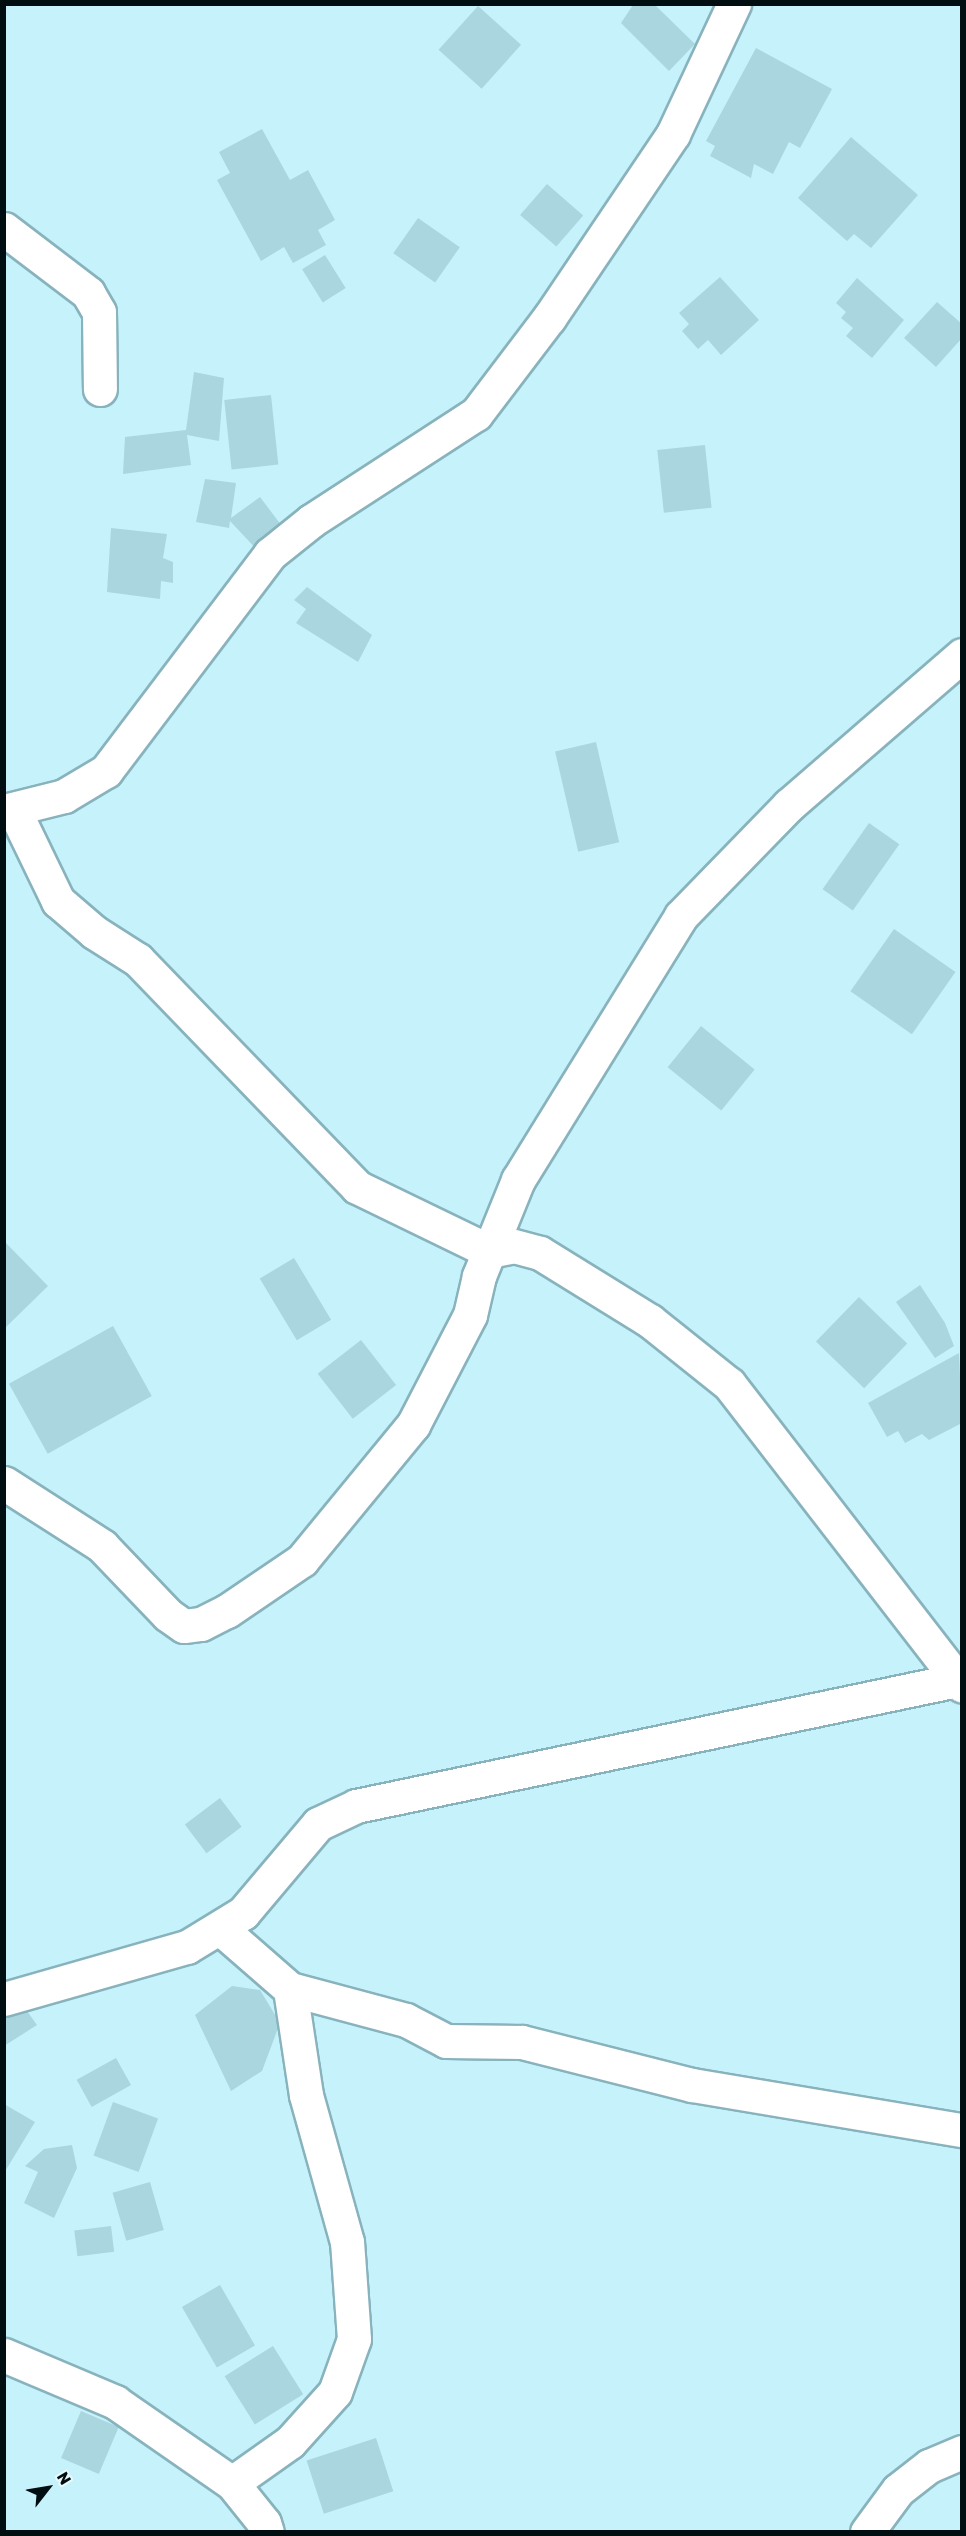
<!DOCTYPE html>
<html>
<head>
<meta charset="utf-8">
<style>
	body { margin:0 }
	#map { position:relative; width:966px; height:2536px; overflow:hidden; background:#c6f2fc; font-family:Rubik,sans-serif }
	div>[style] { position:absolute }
	.building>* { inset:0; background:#aad6e0; transform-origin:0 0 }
	.roads { filter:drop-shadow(2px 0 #88b3bd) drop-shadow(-2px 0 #88b3bd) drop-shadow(0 2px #88b3bd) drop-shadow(0 -2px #88b3bd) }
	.street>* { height:33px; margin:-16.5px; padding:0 16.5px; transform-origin:16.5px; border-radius:16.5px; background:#fff }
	span { translate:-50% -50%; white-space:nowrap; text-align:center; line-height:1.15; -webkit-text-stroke:4.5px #e9fafe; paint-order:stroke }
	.frame { position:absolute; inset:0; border:6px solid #010e11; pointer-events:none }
	.north { position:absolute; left:18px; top:2458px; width:60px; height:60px; -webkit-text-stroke:4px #e9fafe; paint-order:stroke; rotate:59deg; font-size:16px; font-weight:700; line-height:24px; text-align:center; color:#010e11 }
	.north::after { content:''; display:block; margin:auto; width:21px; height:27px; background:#010e11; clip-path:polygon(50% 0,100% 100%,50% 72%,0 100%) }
</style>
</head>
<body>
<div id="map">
	<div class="building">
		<i style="clip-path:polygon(633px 5px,655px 5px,695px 44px,669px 71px,621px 23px)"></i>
		<i style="left:478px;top:6px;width:58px;height:59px;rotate:42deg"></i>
		<i style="clip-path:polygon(756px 48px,832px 89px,800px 148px,789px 142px,773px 174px,754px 164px,751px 178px,710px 156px,715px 146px,706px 141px)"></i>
		<i style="clip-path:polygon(262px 129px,290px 180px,308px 170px,335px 220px,318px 230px,326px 245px,293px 263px,284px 247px,261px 261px,217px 180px,230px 173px,219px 152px)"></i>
		<i style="clip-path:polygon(851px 137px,918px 195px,871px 248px,854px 234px,847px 241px,798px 198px)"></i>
		<i style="left:547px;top:184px;width:48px;height:41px;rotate:41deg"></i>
		<i style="left:418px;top:218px;width:51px;height:43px;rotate:35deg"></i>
		<i style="left:325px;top:255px;width:39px;height:27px;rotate:58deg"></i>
		<i style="clip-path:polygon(720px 277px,759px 320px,721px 355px,708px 340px,698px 349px,682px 331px,689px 324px,679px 313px)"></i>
		<i style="clip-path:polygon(857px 278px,904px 320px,872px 358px,846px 336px,853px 328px,841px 318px,846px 312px,836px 303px)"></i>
		<i style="clip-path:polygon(937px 302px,962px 324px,962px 338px,936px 367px,904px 338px)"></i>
		<i style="clip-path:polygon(194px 372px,224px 378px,219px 441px,187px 435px,191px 465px,123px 474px,125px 437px,186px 430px)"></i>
		<i style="left:271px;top:395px;width:70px;height:47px;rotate:84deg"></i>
		<i style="left:705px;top:445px;width:63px;height:48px;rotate:84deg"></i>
		<i style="clip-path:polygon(205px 479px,236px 483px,231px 518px,260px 497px,288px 534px,261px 554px,230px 521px,229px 528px,196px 522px)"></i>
		<i style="clip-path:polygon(111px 528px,167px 534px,163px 558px,173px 562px,173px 583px,161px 581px,160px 599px,107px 592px)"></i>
		<i style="clip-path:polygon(307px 587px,372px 635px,358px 662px,296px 623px,306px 609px,294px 600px)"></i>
		<i style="left:596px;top:742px;width:103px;height:42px;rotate:77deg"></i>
		<i style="left:869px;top:823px;width:37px;height:81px;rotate:35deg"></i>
		<i style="left:894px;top:929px;width:75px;height:76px;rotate:35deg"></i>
		<i style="left:701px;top:1026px;width:69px;height:53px;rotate:39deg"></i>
		<i style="clip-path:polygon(6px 1243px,48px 1286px,4px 1329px,4px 1244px)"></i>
		<i style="left:294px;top:1258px;width:72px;height:40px;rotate:59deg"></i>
		<i style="clip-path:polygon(920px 1285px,945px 1323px,954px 1346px,935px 1358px,896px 1302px)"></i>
		<i style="left:859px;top:1297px;width:67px;height:62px;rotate:44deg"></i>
		<i style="left:113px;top:1326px;width:80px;height:119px;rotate:61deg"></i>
		<i style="left:361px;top:1340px;width:57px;height:55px;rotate:52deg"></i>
		<i style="clip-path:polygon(959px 1353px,962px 1423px,929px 1440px,922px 1434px,905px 1443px,898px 1431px,887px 1437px,868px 1403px)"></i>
		<i style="left:220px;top:1798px;width:36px;height:44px;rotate:53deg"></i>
		<i style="clip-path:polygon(232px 1986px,260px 1990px,280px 2023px,262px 2071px,231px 2091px,195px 2015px)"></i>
		<i style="clip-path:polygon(22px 2004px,37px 2025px,4px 2046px,4px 2015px)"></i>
		<i style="left:116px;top:2058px;width:31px;height:45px;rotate:61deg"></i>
		<i style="left:113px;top:2102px;width:48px;height:57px;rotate:20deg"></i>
		<i style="clip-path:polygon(4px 2104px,35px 2122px,4px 2173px)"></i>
		<i style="clip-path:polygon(72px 2145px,77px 2168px,54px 2218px,24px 2203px,38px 2172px,25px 2166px,44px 2149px)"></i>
		<i style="left:150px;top:2182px;width:50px;height:39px;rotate:74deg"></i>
		<i style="left:111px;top:2226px;width:26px;height:37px;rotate:83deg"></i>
		<i style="left:220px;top:2285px;width:70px;height:44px;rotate:60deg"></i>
		<i style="left:273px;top:2346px;width:57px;height:57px;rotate:58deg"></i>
		<i style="left:81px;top:2411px;width:41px;height:51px;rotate:23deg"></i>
		<i style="left:376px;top:2438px;width:56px;height:73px;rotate:72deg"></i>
	</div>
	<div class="roads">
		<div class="street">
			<i style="left:4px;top:229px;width:106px;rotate:37.3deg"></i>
			<i style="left:88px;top:293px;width:22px;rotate:60deg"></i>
			<i style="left:99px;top:312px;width:77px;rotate:89.3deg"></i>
			<i style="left:4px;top:811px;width:62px;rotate:-14deg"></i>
			<i style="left:64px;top:796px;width:49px;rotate:-30.8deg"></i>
			<i style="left:106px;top:771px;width:272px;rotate:-52.9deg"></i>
			<i style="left:270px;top:554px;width:53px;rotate:-38.8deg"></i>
			<i style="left:311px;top:521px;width:197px;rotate:-33deg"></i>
			<i style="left:476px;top:414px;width:121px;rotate:-52.8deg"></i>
			<i style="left:549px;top:318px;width:222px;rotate:-56deg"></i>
			<i style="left:673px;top:134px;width:144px;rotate:-64.9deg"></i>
			<i style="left:15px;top:812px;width:99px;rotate:64.2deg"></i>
			<i style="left:58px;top:901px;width:48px;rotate:40.7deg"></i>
			<i style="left:94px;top:932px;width:52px;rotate:32.5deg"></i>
			<i style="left:138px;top:960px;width:315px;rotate:46deg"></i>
			<i style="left:357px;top:1187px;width:147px;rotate:25.9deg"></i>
			<i style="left:489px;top:1251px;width:25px;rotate:-11deg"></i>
			<i style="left:514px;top:1246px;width:27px;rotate:15deg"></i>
			<i style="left:540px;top:1253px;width:129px;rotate:31.7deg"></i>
			<i style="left:650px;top:1321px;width:101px;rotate:38.6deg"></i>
			<i style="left:729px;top:1384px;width:381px;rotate:52.3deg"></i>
			<i style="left:4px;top:1483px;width:117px;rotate:32.7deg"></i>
			<i style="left:102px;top:1546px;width:95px;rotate:46.3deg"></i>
			<i style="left:168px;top:1615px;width:19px;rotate:35deg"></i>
			<i style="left:184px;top:1626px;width:17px;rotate:-7deg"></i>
			<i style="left:201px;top:1624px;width:29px;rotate:-27deg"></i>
			<i style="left:227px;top:1611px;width:91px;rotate:-34.2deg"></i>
			<i style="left:302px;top:1560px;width:175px;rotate:-50.6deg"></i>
			<i style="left:413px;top:1425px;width:124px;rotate:-62.6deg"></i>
			<i style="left:470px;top:1315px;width:40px;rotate:-77deg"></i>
			<i style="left:479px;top:1276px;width:104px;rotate:-67.9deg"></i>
			<i style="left:518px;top:1180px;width:310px;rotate:-58.3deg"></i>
			<i style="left:681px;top:916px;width:155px;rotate:-45.8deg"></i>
			<i style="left:789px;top:805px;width:229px;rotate:-40.9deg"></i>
			<i style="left:220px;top:1928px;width:93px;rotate:41.1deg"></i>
			<i style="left:290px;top:1989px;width:120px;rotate:15deg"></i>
			<i style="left:406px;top:2020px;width:45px;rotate:27.7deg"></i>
			<i style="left:446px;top:2041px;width:76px;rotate:0.8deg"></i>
			<i style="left:522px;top:2042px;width:175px;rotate:14.2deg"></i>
			<i style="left:692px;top:2085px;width:274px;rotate:9.5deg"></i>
			<i style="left:4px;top:1999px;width:190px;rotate:-15.9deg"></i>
			<i style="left:187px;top:1947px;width:66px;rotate:-31.3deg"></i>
			<i style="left:243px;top:1913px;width:116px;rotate:-49.9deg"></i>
			<i style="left:318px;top:1824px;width:42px;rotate:-25.3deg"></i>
			<i style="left:356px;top:1806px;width:619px;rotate:-11.84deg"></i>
			<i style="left:4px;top:2355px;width:121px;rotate:22.9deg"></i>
			<i style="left:115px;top:2402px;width:142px;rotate:34.7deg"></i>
			<i style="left:232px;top:2483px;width:51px;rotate:51.3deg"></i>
			<i style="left:264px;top:2523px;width:9px;rotate:72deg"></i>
			<i style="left:232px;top:2483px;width:71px;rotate:-35.3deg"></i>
			<i style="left:290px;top:2442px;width:67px;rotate:-48deg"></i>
			<i style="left:335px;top:2392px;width:56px;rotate:-70.3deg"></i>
			<i style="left:354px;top:2339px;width:97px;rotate:-94.1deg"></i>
			<i style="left:347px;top:2242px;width:153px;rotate:-105.6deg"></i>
			<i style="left:306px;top:2095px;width:107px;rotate:-98.6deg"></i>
			<i style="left:867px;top:2532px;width:52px;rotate:-53.6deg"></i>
			<i style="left:898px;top:2490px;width:39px;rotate:-38deg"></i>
			<i style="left:929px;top:2466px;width:36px;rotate:-23deg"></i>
		</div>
	</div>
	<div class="frame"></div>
	<div class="north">N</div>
</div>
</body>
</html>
